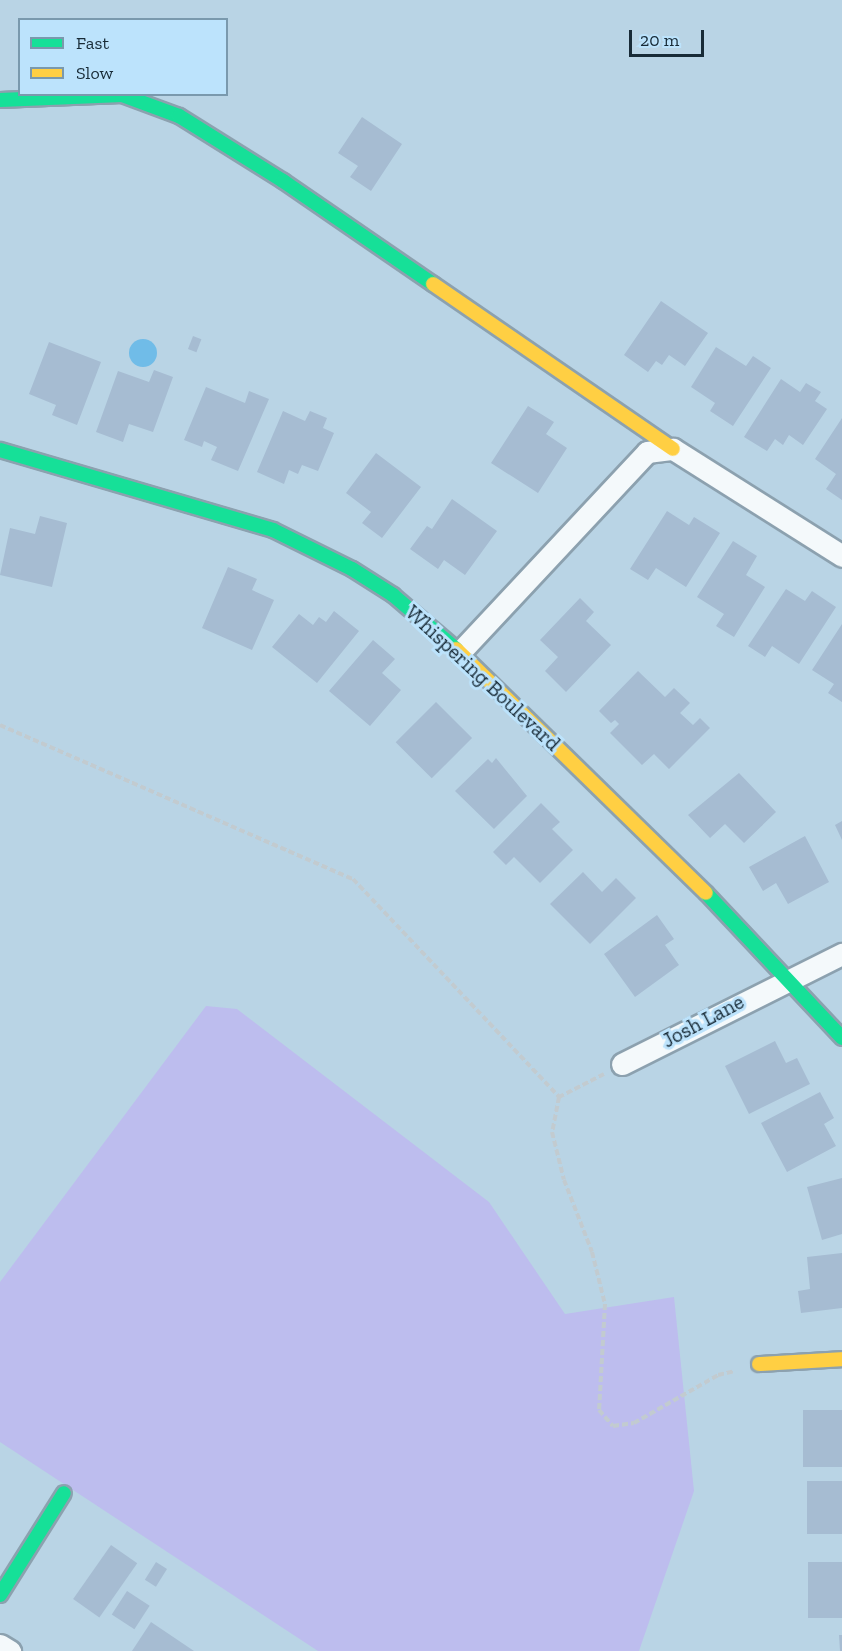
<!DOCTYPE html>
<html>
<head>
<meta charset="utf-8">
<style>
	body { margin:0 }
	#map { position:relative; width:842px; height:1651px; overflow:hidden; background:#b9d4e5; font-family:"Zilla Slab",serif }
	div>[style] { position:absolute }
	.green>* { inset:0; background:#bdbdee }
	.water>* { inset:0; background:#70bce8 }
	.round { border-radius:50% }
	.building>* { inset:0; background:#a6bcd2; transform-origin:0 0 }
	.path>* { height:4px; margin-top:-2px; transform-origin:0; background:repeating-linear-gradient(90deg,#c2cbd0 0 6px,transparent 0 9px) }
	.roads { filter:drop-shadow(2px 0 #8ca1af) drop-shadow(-2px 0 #8ca1af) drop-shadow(0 2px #8ca1af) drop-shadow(0 -2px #8ca1af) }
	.street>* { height:21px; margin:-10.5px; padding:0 10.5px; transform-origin:10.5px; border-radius:10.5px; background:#f4f9fb }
	.fast>* { height:14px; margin:-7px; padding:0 7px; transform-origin:7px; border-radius:7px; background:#16e098 }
	.slow>* { height:14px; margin:-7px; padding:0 7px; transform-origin:7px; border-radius:7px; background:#ffcf43 }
	span { translate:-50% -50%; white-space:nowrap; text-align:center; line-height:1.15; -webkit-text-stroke:6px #bce3fc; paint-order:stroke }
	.street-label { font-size:21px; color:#182b37 }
	.legend { position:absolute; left:18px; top:18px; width:210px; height:78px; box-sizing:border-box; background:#bce3fc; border:2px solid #7a99ad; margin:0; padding:8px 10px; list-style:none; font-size:18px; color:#182b37 }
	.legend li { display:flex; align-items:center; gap:12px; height:30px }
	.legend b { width:30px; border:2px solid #7a99ad }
	.scale { position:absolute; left:629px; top:30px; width:75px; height:27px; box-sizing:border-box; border:3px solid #182b37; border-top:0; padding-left:8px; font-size:18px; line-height:21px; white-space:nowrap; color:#182b37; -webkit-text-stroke:4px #bce3fc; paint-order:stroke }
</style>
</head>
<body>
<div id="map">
	<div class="green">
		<i style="clip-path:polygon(206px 1006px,237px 1009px,489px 1202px,565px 1314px,674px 1297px,694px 1491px,639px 1651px,318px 1651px,0 1442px,0 1282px)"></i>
	</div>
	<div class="water">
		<i class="round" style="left:129px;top:339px;width:28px;height:28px"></i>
	</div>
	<div class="building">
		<i style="clip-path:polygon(362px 117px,402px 144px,371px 191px,350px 177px,358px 166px,338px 153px)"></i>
		<i style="clip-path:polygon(661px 301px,708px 333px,685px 366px,669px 355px,662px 365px,656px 361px,648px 372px,624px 355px)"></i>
		<i style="left:193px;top:336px;width:9px;height:14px;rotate:21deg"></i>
		<i style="clip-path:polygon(49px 342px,101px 362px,77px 425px,52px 415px,56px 405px,29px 394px)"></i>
		<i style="clip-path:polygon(716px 347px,746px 366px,753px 356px,771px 368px,733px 426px,710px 411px,715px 403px,691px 387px)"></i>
		<i style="clip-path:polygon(154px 370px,173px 377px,153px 432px,129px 424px,123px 442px,96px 432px,118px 371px,149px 382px)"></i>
		<i style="clip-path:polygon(781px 379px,800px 392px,806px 383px,821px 392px,815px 401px,827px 409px,803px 445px,789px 435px,783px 445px,775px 439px,767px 451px,744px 437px)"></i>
		<i style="clip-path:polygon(206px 387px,245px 403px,249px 391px,269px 399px,238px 471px,211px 460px,217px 447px,204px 441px,202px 447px,184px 440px)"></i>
		<i style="clip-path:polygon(528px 406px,554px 422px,546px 434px,567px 448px,538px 493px,491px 463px)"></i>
		<i style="clip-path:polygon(283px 411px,305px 421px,310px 411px,327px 418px,323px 428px,334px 433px,318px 471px,302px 465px,298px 474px,289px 470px,284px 484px,257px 472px)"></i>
		<i style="clip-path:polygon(842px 418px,842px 500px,826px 489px,836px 474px,815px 459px)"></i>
		<i style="clip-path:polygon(376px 453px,421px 487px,382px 538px,362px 523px,371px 512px,346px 493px)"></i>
		<i style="clip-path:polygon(452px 499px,497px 531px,465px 575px,444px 560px,438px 569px,410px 549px,427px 526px,432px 529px)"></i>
		<i style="clip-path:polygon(667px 511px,689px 525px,694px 517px,720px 533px,686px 587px,656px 568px,648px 580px,630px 569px)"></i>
		<i style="clip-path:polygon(40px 516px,67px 523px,52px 587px,0 575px,10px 528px,35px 534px)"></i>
		<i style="clip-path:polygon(733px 541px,757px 556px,746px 575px,765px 587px,734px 637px,716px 626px,724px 614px,697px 597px)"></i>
		<i style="clip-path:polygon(228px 567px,257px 579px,252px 590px,274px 600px,252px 650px,202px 628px)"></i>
		<i style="clip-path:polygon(786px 589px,805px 601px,812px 591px,836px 607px,799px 664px,772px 646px,765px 657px,748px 646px)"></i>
		<i style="clip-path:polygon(580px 598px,594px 612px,586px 621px,611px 645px,566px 692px,545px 671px,558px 657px,540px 640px)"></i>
		<i style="clip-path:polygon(334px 611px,359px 631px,317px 683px,272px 647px,299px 614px,313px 625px,319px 617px,326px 622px)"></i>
		<i style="clip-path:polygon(842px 624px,842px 702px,828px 693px,834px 684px,812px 670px)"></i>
		<i style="clip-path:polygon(373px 640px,395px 659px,382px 673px,401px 690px,370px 726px,329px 691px)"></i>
		<i style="clip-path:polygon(638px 671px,665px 697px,674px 688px,690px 703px,680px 713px,693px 725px,700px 718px,710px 728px,669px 769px,654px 754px,642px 765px,610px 733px,619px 724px,615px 720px,611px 723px,599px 711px)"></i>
		<i style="left:436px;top:702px;width:51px;height:57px;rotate:45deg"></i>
		<i style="clip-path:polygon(496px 758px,527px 796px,494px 829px,455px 791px,488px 759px,492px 763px)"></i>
		<i style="clip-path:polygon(739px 773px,776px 812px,744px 843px,725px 824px,710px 838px,688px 815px)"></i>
		<i style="clip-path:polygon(541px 803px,560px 822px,552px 829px,573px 850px,540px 883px,514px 857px,506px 865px,493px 852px)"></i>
		<i style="clip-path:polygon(842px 821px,842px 840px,835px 825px)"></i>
		<i style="clip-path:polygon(805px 836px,829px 882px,788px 904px,776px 883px,763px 891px,749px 867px)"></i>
		<i style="clip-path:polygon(583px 872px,602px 892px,616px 878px,636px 898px,590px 944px,550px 904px)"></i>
		<i style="clip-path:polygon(657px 915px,674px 939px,665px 945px,679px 965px,635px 997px,604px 954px)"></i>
		<i style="clip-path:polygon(775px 1041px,786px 1063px,797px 1058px,810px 1084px,749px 1114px,725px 1066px)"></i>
		<i style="clip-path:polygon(820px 1092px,834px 1118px,824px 1124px,836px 1146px,787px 1172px,761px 1123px)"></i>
		<i style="clip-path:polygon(842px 1178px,842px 1234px,822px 1240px,807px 1187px)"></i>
		<i style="clip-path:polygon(842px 1253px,842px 1308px,801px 1313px,798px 1291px,810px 1289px,807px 1257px)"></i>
		<i style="left:842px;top:1410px;width:57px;height:39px;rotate:90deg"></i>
		<i style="left:807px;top:1481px;width:35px;height:53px"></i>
		<i style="left:111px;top:1545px;width:32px;height:66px;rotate:35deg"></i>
		<i style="left:156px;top:1562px;width:13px;height:21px;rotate:32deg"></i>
		<i style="left:842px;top:1562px;width:56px;height:34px;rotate:90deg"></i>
		<i style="left:127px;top:1591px;width:27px;height:28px;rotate:33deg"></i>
		<i style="clip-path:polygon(151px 1622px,194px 1651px,132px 1651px)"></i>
		<i style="clip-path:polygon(839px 1635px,842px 1635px,842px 1651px,840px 1651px)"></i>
	</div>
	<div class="path">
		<i style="left:0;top:725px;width:385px;rotate:23.6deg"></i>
		<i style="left:353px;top:879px;width:300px;rotate:46.6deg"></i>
		<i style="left:604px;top:1074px;width:51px;rotate:152.9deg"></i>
		<i style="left:559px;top:1097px;width:36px;rotate:101deg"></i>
		<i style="left:552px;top:1132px;width:49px;rotate:76deg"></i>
		<i style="left:564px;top:1180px;width:77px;rotate:68.7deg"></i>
		<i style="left:592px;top:1252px;width:54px;rotate:76deg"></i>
		<i style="left:605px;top:1304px;width:106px;rotate:93.2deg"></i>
		<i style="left:599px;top:1410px;width:21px;rotate:49deg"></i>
		<i style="left:613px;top:1426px;width:21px;rotate:-8deg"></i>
		<i style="left:634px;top:1423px;width:97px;rotate:-29.7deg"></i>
		<i style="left:718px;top:1375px;width:17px;rotate:-13deg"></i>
	</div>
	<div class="roads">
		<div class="street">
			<i style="left:460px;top:652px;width:274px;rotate:-46.9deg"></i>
			<i style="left:647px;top:452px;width:26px;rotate:-7deg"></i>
			<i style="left:673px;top:449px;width:200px;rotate:32.3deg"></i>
			<i style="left:622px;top:1064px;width:246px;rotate:-26.6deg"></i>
			<i style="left:0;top:1645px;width:12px;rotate:31deg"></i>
		</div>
		<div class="fast">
			<i style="left:0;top:100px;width:122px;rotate:-2.3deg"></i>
			<i style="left:122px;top:95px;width:61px;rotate:20.2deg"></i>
			<i style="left:179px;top:116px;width:123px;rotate:32deg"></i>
			<i style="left:283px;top:181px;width:182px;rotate:34.5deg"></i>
			<i style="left:0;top:450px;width:284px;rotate:16.3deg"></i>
			<i style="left:273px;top:530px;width:88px;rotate:26.3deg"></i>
			<i style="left:352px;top:569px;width:49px;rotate:32.4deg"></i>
			<i style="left:393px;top:595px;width:83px;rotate:40.6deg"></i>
			<i style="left:706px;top:893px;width:199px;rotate:46.8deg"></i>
			<i style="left:0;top:1595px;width:120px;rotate:-57.9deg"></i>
		</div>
		<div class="slow">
			<i style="left:433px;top:284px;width:291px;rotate:34.5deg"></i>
			<i style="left:456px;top:649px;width:349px;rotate:44.3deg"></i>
			<i style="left:759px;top:1364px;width:83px;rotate:-3.4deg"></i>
		</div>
	</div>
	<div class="street-label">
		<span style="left:483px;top:678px;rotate:43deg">Whispering Boulevard</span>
		<span style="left:703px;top:1021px;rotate:-28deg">Josh Lane</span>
	</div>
	<ul class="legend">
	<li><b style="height:8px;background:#16e098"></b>Fast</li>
	<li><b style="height:8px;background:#ffcf43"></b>Slow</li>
	</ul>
	<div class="scale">20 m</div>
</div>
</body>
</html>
